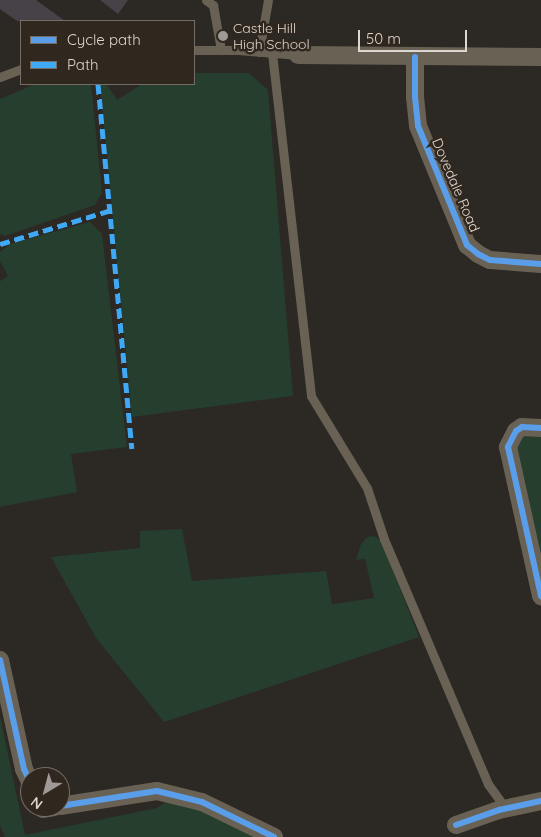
<!DOCTYPE html>
<html>
<head>
<meta charset="utf-8">
<style>
	body { margin:0 }
	#map { position:relative; width:541px; height:837px; overflow:hidden; background:#2c2823; font-family:Quicksand,sans-serif }
	div>[style] { position:absolute }
	.green>* { inset:0; background:#253e2e }
	.building>* { inset:0; background:#474248 }
	.service>* { height:9px; margin:-4.5px; padding:0 4.5px; transform-origin:4.5px; border-radius:4.5px; background:#696154 }
	.minor>* { height:18px; margin:-9px; padding:0 9px; transform-origin:9px; border-radius:9px; background:#696154 }
	.quiet>* { height:5px; margin-top:-2.5px; transform-origin:0; background:repeating-linear-gradient(90deg,#3fa9f5 0 10px,transparent 0 15px) }
	.cycleway>* { height:6px; margin:-3px; padding:0 3px; transform-origin:3px; border-radius:3px; background:#5a9eea }
	.dots>* { width:14px; height:14px; translate:-50% -50%; box-sizing:border-box; border:2px solid #30281f; border-radius:50% }
	span { translate:-50% -50%; white-space:nowrap; text-align:center; line-height:1.15; -webkit-text-stroke:5px #30281f; paint-order:stroke }
	.poi-label { font-size:14px; color:#ddd7d2 }
	.left { translate:0 -50%; text-align:left }
	.street-label { font-size:14px; color:#ddd7d2 }
	.legend { position:absolute; left:20px; top:20px; width:175px; height:65px; box-sizing:border-box; background:#30281f; border:1px solid #756e67; margin:0; padding:6px 9px; list-style:none; font-size:15px; color:#ddd7d2 }
	.legend li { display:flex; align-items:center; gap:10px; height:25px }
	.legend b { width:25px; border:1px solid #756e67 }
	.north { position:absolute; left:20px; top:767px; width:50px; height:50px; box-sizing:border-box; background:#30281f; border:1px solid #756e67; border-radius:50%; rotate:217deg; font-size:14px; font-weight:700; line-height:20px; text-align:center; color:#ddd7d2 }
	.north::after { content:''; display:block; margin:auto; width:18px; height:22px; background:#9f9a95; clip-path:polygon(50% 0,100% 100%,50% 72%,0 100%) }
	.scale { position:absolute; left:358px; top:30px; width:109px; height:22px; box-sizing:border-box; border:2px solid #ddd7d2; border-top:0; padding-left:6px; font-size:15px; line-height:18px; white-space:nowrap; color:#ddd7d2; -webkit-text-stroke:4px #30281f; paint-order:stroke }
</style>
</head>
<body>
<div id="map">
	<div class="green">
		<i style="clip-path:polygon(194px 73px,249px 73px,268px 90px,293px 396px,132px 417px,100px 84px,107px 84px,117px 100px,142px 84px,194px 84px)"></i>
		<i style="clip-path:polygon(35px 84px,91px 84px,102px 193px,95px 205px,5px 236px,0 234px,0 99px)"></i>
		<i style="clip-path:polygon(90px 222px,102px 234px,127px 447px,71px 454px,77px 492px,0 507px,0 281px,8px 276px,0 261px,0 252px,10px 244px)"></i>
		<i style="clip-path:polygon(541px 428px,541px 596px,510px 440px)"></i>
		<i style="clip-path:polygon(182px 529px,192px 581px,326px 571px,332px 604px,374px 598px,365px 559px,356px 560px,361px 544px,365px 539px,370px 536px,377px 537px,382px 543px,419px 637px,164px 722px,96px 638px,51px 557px,140px 548px,140px 531px)"></i>
		<i style="clip-path:polygon(0 716px,25px 835px,157px 808px,168px 800px,202px 811px,255px 837px,5px 837px,0 825px)"></i>
	</div>
	<div class="building">
		<i style="clip-path:polygon(0 0,36px 0,65px 21px,17px 21px,0 9px)"></i>
		<i style="clip-path:polygon(100px 0,128px 0,118px 14px)"></i>
	</div>
	<div class="service">
		<i style="left:206px;top:0;width:9px;rotate:36deg"></i>
		<i style="left:213px;top:5px;width:46px;rotate:79.9deg"></i>
		<i style="left:194px;top:50px;width:44px"></i>
		<i style="left:238px;top:50px;width:60px;rotate:4.8deg"></i>
		<i style="left:259px;top:52px;width:53px;rotate:-80.2deg"></i>
		<i style="left:272px;top:53px;width:345px;rotate:83.5deg"></i>
		<i style="left:311px;top:396px;width:108px;rotate:58.7deg"></i>
		<i style="left:367px;top:488px;width:54px;rotate:71.6deg"></i>
		<i style="left:384px;top:539px;width:266px;rotate:67deg"></i>
		<i style="left:488px;top:784px;width:31px;rotate:54deg"></i>
		<i style="left:0;top:77px;width:22px;rotate:-21deg"></i>
	</div>
	<div class="minor">
		<i style="left:298px;top:55px;width:243px;rotate:0.5deg"></i>
		<i style="left:415px;top:57px;width:40px;rotate:90deg"></i>
		<i style="left:415px;top:97px;width:29px;rotate:84deg"></i>
		<i style="left:418px;top:126px;width:129px;rotate:67.6deg"></i>
		<i style="left:467px;top:245px;width:14px;rotate:39deg"></i>
		<i style="left:478px;top:254px;width:13px;rotate:27deg"></i>
		<i style="left:490px;top:260px;width:51px;rotate:4.5deg"></i>
		<i style="left:541px;top:428px;width:19px;rotate:-177deg"></i>
		<i style="left:522px;top:427px;width:7px;rotate:146deg"></i>
		<i style="left:516px;top:431px;width:18px;rotate:117deg"></i>
		<i style="left:508px;top:447px;width:153px;rotate:77.5deg"></i>
		<i style="left:0;top:660px;width:112px;rotate:77.6deg"></i>
		<i style="left:24px;top:769px;width:14px;rotate:65deg"></i>
		<i style="left:60px;top:806px;width:98px;rotate:-8.8deg"></i>
		<i style="left:157px;top:791px;width:46px;rotate:13.7deg"></i>
		<i style="left:202px;top:802px;width:80px;rotate:25.9deg"></i>
		<i style="left:42px;top:807px;width:2px;rotate:63deg"></i>
		<i style="left:43px;top:809px;width:11px;rotate:-10deg"></i>
		<i style="left:456px;top:825px;width:46px;rotate:-19.2deg"></i>
		<i style="left:499px;top:810px;width:43px;rotate:-12.1deg"></i>
	</div>
	<div class="quiet">
		<i style="left:98px;top:84px;width:366px;rotate:84.7deg"></i>
		<i style="left:0;top:244px;width:116px;rotate:-17deg"></i>
	</div>
	<div class="cycleway">
		<i style="left:415px;top:57px;width:40px;rotate:90deg"></i>
		<i style="left:415px;top:97px;width:29px;rotate:84deg"></i>
		<i style="left:418px;top:126px;width:129px;rotate:67.6deg"></i>
		<i style="left:467px;top:245px;width:14px;rotate:39deg"></i>
		<i style="left:478px;top:254px;width:13px;rotate:27deg"></i>
		<i style="left:490px;top:260px;width:51px;rotate:4.5deg"></i>
		<i style="left:541px;top:428px;width:19px;rotate:-177deg"></i>
		<i style="left:522px;top:427px;width:7px;rotate:146deg"></i>
		<i style="left:516px;top:431px;width:18px;rotate:117deg"></i>
		<i style="left:508px;top:447px;width:153px;rotate:77.5deg"></i>
		<i style="left:0;top:660px;width:112px;rotate:77.6deg"></i>
		<i style="left:24px;top:769px;width:14px;rotate:65deg"></i>
		<i style="left:60px;top:806px;width:98px;rotate:-8.8deg"></i>
		<i style="left:157px;top:791px;width:46px;rotate:13.7deg"></i>
		<i style="left:202px;top:802px;width:80px;rotate:25.9deg"></i>
		<i style="left:456px;top:825px;width:46px;rotate:-19.2deg"></i>
		<i style="left:499px;top:810px;width:43px;rotate:-12.1deg"></i>
	</div>
	<div class="dots">
		<i style="left:223px;top:36px;background:#9f9a95"></i>
	</div>
	<div class="poi-label">
		<span class="left" style="left:233px;top:36px">Castle Hill<br>High School</span>
	</div>
	<div class="street-label">
		<span style="left:456px;top:185px;rotate:67deg">Dovedale Road</span>
	</div>
	<ul class="legend">
	<li><b style="height:6px;background:#5a9eea"></b>Cycle path</li>
	<li><b style="height:6px;background:#3fa9f5"></b>Path</li>
	</ul>
	<div class="north">N</div>
	<div class="scale">50 m</div>
</div>
</body>
</html>
